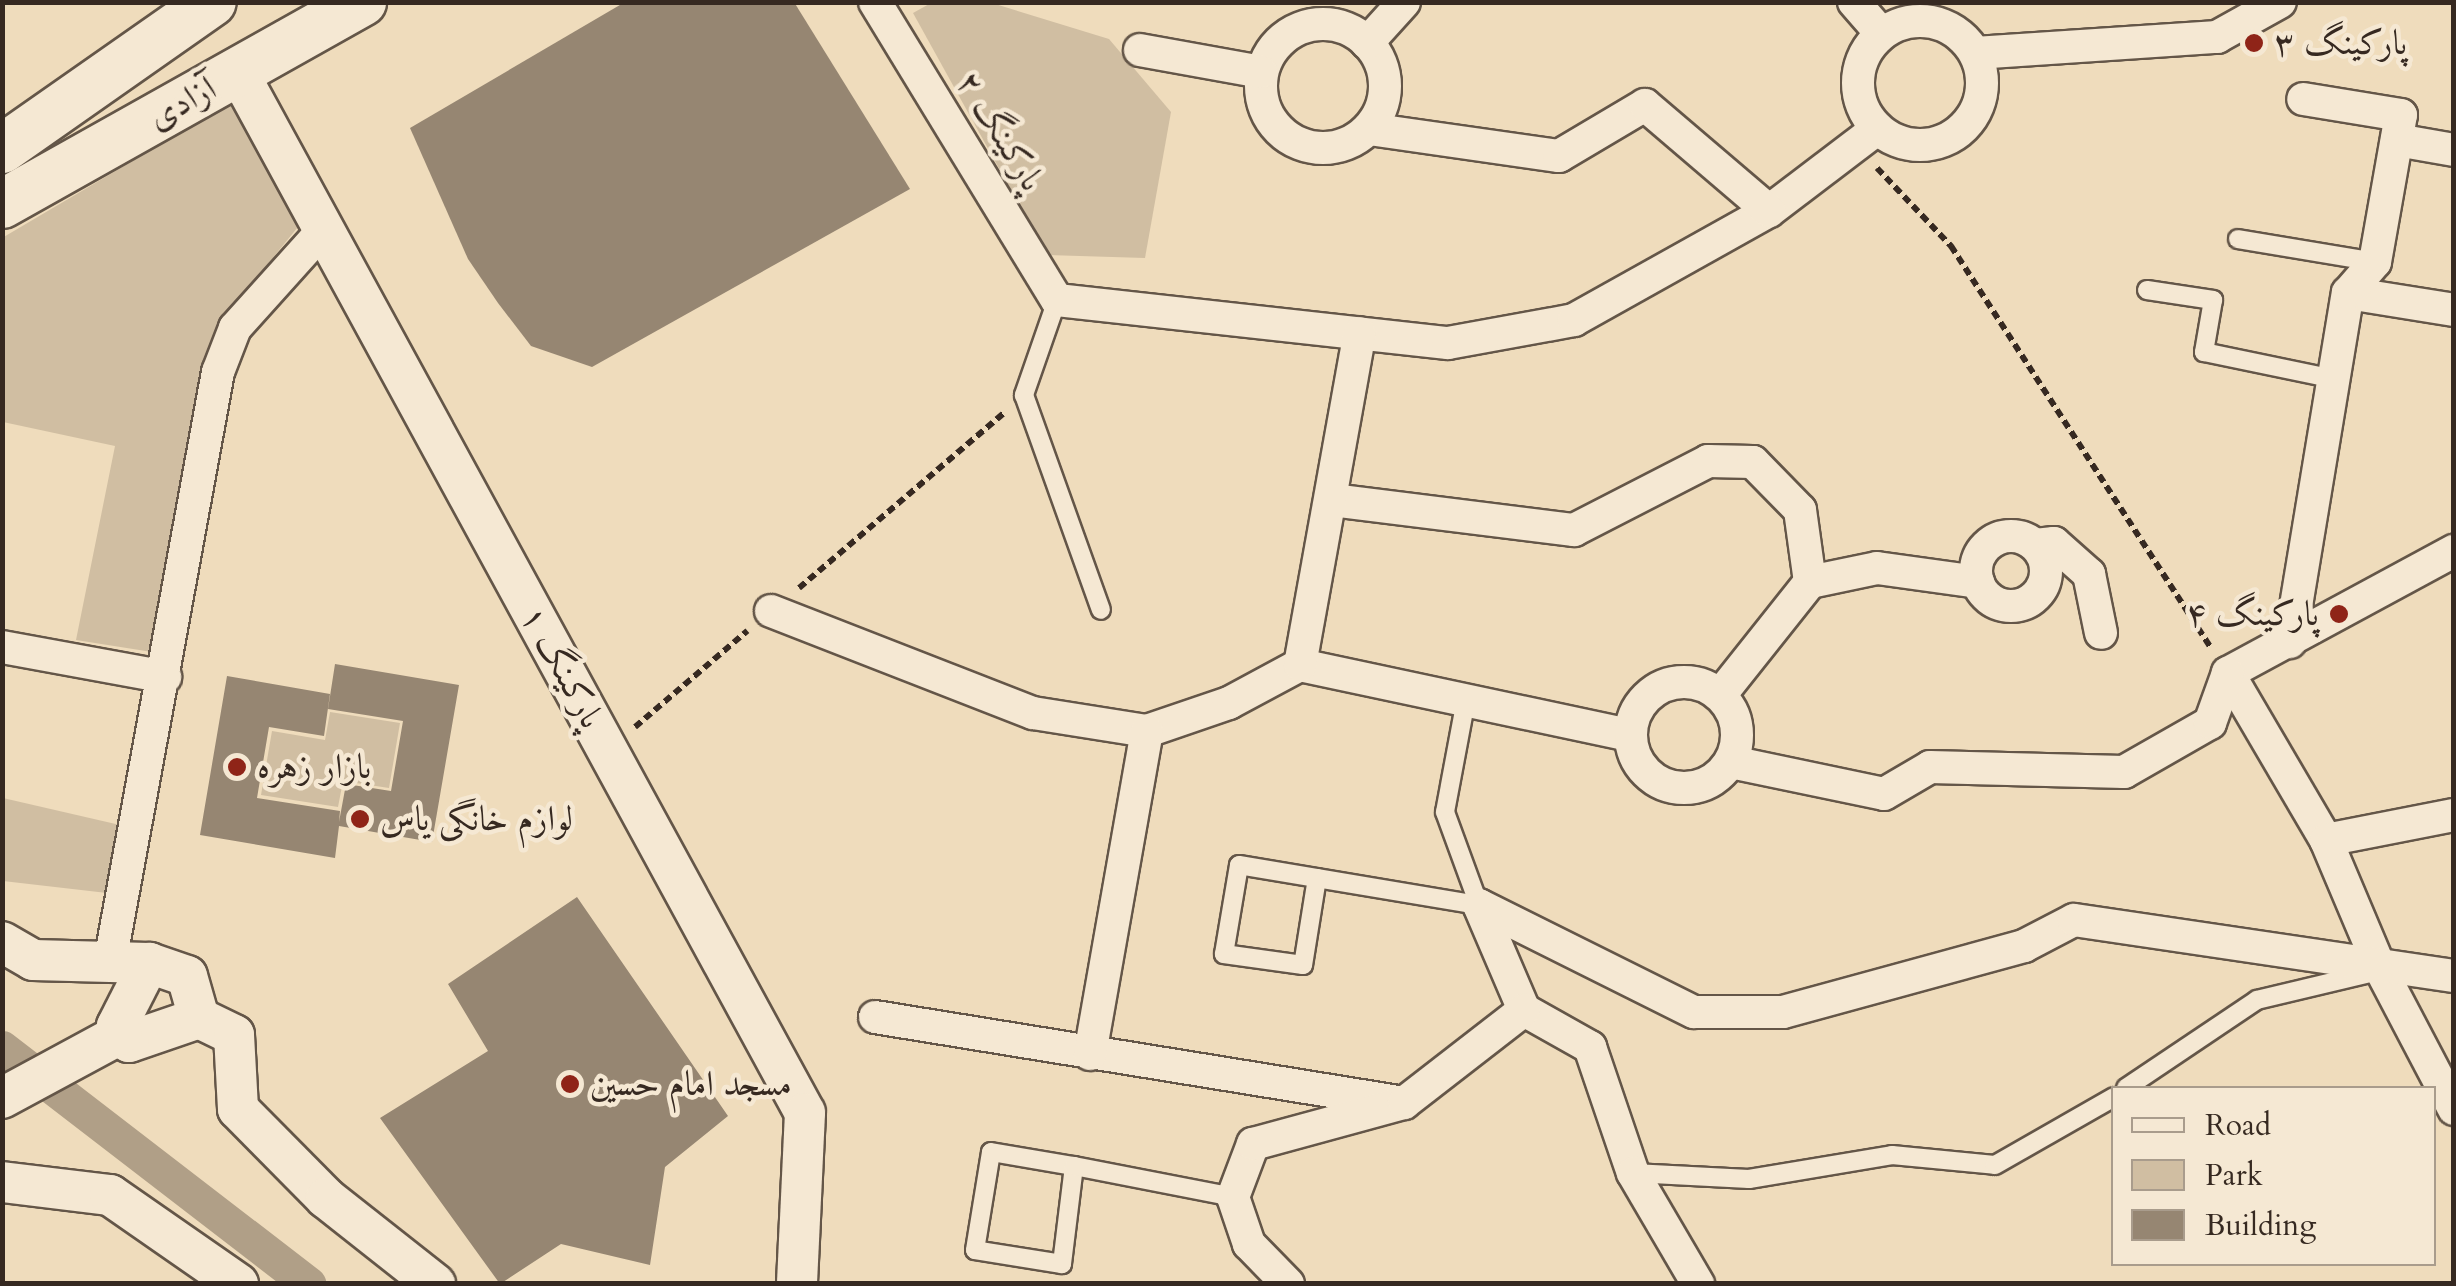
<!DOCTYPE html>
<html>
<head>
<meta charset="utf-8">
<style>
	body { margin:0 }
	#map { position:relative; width:2456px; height:1286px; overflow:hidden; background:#efdcbc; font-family:Cardo,Amiri,serif }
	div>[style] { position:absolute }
	.green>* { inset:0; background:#d0bea2 }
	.canal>* { height:35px; margin:-17.5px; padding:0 17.5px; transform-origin:17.5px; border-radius:17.5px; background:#b09f87 }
	.building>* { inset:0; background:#968672 }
	.path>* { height:6px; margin-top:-3px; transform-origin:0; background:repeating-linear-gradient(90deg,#362921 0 8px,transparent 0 13px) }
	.roads { filter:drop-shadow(2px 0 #645648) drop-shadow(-2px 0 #645648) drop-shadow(0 2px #645648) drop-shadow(0 -2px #645648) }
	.service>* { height:18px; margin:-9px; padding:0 9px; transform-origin:9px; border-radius:9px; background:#f5e8d3 }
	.minor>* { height:32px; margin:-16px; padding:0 16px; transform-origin:16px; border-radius:16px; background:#f5e8d3 }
	.minor>.ring { margin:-16px; padding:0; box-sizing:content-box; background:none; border:32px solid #f5e8d3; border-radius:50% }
	.tertiary>* { height:40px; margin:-20px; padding:0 20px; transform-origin:20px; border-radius:20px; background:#f5e8d3 }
	.secondary>* { height:48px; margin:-24px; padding:0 24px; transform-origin:24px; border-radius:24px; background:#f5e8d3 }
	.dots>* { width:28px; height:28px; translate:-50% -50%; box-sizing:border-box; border:5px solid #f5e8d3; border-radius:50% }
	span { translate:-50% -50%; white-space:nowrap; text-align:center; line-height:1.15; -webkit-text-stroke:9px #f5e8d3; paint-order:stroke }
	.poi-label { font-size:35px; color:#362921 }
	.left { translate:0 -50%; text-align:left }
	.right { translate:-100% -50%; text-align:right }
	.street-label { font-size:35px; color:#362921 }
	.frame { position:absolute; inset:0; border:5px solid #362921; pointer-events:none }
	.legend { position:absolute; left:2111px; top:1086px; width:325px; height:180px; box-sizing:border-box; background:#f5e8d3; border:2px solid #a99c8c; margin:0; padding:12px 18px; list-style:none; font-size:30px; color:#362921 }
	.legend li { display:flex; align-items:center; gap:20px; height:50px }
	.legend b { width:50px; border:2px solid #a99c8c }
</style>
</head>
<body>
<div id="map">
	<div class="green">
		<i style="clip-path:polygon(931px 3px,992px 3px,1109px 39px,1171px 112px,1145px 258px,1047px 255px,913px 13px)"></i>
		<i style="clip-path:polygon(236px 100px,302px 222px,223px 319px,152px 652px,76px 640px,115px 446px,3px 422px,2px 238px)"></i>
		<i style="clip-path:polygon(330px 712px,400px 723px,389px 788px,343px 781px,338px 807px,261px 795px,272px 731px,325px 740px)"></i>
		<i style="clip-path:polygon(3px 798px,120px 825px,107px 893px,3px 881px)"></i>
	</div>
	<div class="canal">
		<i style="left:2px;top:1048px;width:387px;rotate:37.6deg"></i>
	</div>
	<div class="building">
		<i style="clip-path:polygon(625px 2px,794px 2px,910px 189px,592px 367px,531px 346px,498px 303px,468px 259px,410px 128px)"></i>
		<i style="clip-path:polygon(335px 664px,459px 685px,432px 842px,339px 826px,335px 858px,200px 835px,227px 676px,330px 694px,324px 736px,269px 727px,257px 798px,340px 811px,339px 822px,346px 784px,391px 791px,403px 721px,328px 709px)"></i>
		<i style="clip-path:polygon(577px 897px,728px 1116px,665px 1167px,650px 1265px,561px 1244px,500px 1284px,380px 1118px,488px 1051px,448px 984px)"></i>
	</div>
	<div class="path">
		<i style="left:1877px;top:168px;width:108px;rotate:46.5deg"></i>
		<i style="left:1951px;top:246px;width:480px;rotate:57.1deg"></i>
		<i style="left:799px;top:588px;width:272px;rotate:-40.5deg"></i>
		<i style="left:635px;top:727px;width:148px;rotate:-40.6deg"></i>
	</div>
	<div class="roads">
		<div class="service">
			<i style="left:2238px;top:239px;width:139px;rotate:9.5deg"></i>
			<i style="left:2147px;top:290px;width:67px;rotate:8.6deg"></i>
			<i style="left:2213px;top:300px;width:53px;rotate:99.8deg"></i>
			<i style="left:2204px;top:352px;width:133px;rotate:11.7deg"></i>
			<i style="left:1057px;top:300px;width:101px;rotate:109.2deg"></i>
			<i style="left:1024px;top:395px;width:228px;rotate:70.3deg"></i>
			<i style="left:1317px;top:878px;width:88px;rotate:99.1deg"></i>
			<i style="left:1303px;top:965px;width:80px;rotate:-172.1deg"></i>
			<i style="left:1224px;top:954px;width:90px;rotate:-80.4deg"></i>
			<i style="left:1239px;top:865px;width:243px;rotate:9.5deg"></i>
			<i style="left:1479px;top:905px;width:99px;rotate:-110.1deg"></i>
			<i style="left:1445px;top:812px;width:114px;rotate:-79.4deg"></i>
			<i style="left:2126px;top:1088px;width:158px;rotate:-33.9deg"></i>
			<i style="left:2257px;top:1000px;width:116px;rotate:-13.4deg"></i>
			<i style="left:1074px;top:1166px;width:99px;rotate:97deg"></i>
			<i style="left:1062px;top:1264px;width:88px;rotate:-170.9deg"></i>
			<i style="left:975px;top:1250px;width:99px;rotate:-80.7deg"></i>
			<i style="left:991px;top:1152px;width:84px;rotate:9.6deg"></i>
			<i style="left:1074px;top:1166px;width:162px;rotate:11deg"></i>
			<i style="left:1633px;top:1173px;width:116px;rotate:3deg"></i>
			<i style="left:1749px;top:1179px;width:145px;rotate:-9.5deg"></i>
			<i style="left:1892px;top:1155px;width:103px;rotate:5.5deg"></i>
			<i style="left:1995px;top:1165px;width:137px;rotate:-29.7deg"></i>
		</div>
		<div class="minor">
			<i style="left:875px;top:2px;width:349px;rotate:58.6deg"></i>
			<i style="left:1057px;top:300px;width:393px;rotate:6.3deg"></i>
			<i style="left:1448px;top:343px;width:128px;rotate:-10.3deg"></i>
			<i style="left:1574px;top:320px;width:223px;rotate:-29.2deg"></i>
			<i style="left:1769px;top:211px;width:136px;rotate:-37.2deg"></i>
			<i style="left:1854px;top:2px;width:41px;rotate:48.9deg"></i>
			<i class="ring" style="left:1858px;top:21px;width:92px;height:92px"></i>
			<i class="ring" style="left:1261px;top:24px;width:92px;height:92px"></i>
			<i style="left:1367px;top:43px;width:55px;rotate:-47.9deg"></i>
			<i style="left:1140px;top:50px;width:123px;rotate:10.3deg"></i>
			<i style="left:1975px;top:53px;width:243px;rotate:-3.8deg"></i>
			<i style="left:2217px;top:37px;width:72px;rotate:-29.1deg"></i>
			<i style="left:1369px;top:129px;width:192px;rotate:8.1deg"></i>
			<i style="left:1559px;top:156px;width:100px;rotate:-30.7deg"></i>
			<i style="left:1645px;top:105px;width:163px;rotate:40.5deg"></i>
			<i style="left:2397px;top:140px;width:58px;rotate:10deg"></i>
			<i style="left:2348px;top:293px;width:107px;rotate:9.1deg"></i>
			<i style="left:1332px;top:500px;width:244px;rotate:7.1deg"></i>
			<i style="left:1574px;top:530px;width:151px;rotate:-27.2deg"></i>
			<i style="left:1708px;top:461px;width:45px;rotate:1.3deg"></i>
			<i style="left:1753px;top:462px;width:67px;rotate:45.6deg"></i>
			<i style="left:1800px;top:510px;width:73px;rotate:82.1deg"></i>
			<i style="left:1810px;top:582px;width:144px;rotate:128.5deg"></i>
			<i class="ring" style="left:1976px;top:536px;width:38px;height:38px"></i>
			<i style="left:2035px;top:545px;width:19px;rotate:-6deg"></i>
			<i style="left:2054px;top:543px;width:47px;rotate:41.5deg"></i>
			<i style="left:2089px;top:574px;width:60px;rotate:78.5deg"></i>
			<i style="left:1810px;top:582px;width:68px;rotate:-11.8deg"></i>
			<i style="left:1877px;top:568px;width:102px;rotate:7.9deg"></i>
			<i style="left:771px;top:611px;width:281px;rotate:21.3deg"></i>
			<i style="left:1033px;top:713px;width:115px;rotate:9deg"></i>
			<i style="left:1147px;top:731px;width:87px;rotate:-18.9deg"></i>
			<i style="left:1229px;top:703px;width:81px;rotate:-28.2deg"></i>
			<i style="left:1300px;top:665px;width:337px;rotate:12deg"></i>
			<i style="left:2290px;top:642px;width:354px;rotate:-80.6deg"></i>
			<i style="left:2348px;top:293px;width:41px;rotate:-48.9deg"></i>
			<i style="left:2375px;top:262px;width:149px;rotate:-80deg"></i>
			<i style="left:2401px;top:115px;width:99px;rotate:-170.7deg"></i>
			<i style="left:2px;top:647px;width:166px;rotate:10.4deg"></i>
			<i style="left:1300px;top:665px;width:337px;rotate:-79.8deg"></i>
			<i style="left:2228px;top:673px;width:194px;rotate:59.6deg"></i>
			<i style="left:2326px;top:840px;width:141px;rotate:67.1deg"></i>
			<i style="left:2381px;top:970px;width:157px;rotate:62.3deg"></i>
			<i style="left:2228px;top:673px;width:257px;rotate:-28.4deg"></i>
			<i class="ring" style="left:1631px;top:682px;width:74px;height:74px"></i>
			<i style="left:1731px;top:762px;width:156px;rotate:11.8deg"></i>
			<i style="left:1884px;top:794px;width:53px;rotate:-30.4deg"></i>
			<i style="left:1930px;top:767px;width:194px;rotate:1.5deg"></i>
			<i style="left:2124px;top:772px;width:99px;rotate:-29.7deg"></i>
			<i style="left:2210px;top:723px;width:53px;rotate:-70.2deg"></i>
			<i style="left:2326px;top:840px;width:130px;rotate:-11.1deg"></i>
			<i style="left:1479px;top:905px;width:240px;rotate:26.5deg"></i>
			<i style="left:1694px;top:1012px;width:89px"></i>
			<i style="left:1783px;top:1012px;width:250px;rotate:-15.3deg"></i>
			<i style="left:2024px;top:946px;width:56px;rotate:-27.5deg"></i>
			<i style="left:2074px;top:920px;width:384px;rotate:8.4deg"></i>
			<i style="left:1479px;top:905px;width:114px;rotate:66.8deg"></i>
			<i style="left:1524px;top:1010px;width:76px;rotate:29.3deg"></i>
			<i style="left:1590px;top:1047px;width:133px;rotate:71.2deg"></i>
			<i style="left:1633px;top:1173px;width:129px;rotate:59.6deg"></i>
			<i style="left:110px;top:962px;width:600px;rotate:-79.63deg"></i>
			<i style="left:218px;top:372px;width:47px;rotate:-68.9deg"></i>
			<i style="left:235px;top:328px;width:133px;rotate:-48deg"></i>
			<i style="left:875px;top:1017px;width:536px;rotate:9.23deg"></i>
			<i style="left:1090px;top:1054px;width:328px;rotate:-80deg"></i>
			<i style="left:1288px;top:1284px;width:56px;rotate:-134.3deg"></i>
			<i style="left:1249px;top:1244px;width:50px;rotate:-108.8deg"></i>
			<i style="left:1233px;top:1197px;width:57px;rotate:-69.3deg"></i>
			<i style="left:1253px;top:1144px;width:156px;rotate:-15.2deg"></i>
			<i style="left:1404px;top:1103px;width:152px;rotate:-37.8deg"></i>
		</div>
		<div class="tertiary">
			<i style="left:238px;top:72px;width:1185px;rotate:61.42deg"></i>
			<i style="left:805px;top:1113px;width:171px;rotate:92.7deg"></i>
			<i style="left:2px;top:942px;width:36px;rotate:30deg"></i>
			<i style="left:33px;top:960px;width:116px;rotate:1.5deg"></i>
			<i style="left:149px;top:963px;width:40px;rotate:18.9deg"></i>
			<i style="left:187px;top:976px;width:44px;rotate:74.1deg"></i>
			<i style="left:199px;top:1018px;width:74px;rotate:161.1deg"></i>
			<i style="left:129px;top:1042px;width:20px;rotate:-127deg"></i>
			<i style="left:117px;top:1026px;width:71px;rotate:-63.1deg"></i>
			<i style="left:199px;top:1018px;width:39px;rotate:26deg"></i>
			<i style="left:234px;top:1035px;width:74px;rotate:86.9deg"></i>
			<i style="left:238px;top:1109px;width:125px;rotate:45.3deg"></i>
			<i style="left:326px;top:1198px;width:139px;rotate:38.3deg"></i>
			<i style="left:2px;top:1098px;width:136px;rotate:-28.4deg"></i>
			<i style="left:2px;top:1182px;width:109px;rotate:6.9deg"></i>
			<i style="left:110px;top:1195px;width:156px;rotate:34.8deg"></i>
		</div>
		<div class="secondary">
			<i style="left:2px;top:149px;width:256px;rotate:-35deg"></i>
			<i style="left:2px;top:204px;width:413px;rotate:-29.3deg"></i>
		</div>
	</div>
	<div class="dots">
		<i style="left:2254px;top:43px;background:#8f2418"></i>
		<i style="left:2339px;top:614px;background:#8f2418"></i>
		<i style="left:237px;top:767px;background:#8f2418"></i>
		<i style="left:360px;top:819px;background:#8f2418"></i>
		<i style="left:570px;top:1084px;background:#8f2418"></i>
	</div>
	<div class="poi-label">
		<span class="left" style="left:2274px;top:43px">پارکینگ ۳</span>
		<span class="right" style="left:2319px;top:614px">پارکینگ ۴</span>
		<span class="left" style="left:257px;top:767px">بازار زهره</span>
		<span class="left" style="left:380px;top:819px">لوازم خانگی یاس</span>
		<span class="left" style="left:590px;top:1084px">مسجد امام حسین</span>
	</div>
	<div class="street-label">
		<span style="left:182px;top:103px;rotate:-29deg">آزادی</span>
		<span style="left:1000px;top:131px;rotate:58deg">پارکینگ ۲</span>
		<span style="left:562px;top:667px;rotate:61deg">پارکینگ ۱</span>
	</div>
	<div class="frame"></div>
	<ul class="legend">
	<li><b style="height:12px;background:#f5e8d3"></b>Road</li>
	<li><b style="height:28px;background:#d0bea2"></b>Park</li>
	<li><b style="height:28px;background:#968672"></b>Building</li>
	</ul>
</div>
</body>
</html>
